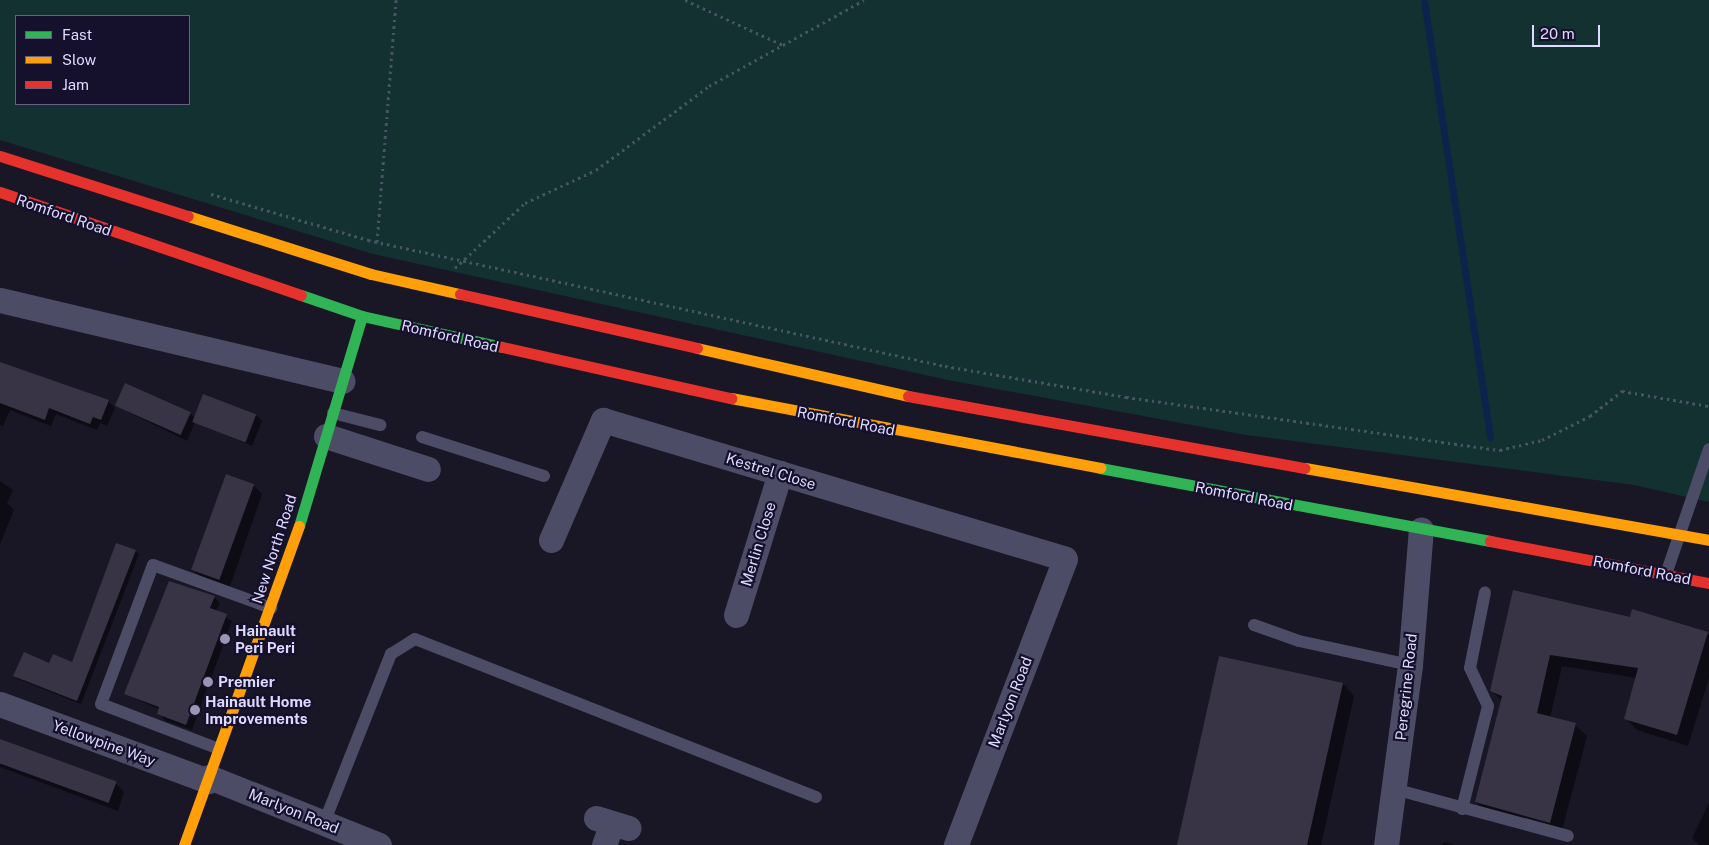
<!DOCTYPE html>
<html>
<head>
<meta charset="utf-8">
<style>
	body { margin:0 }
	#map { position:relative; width:1709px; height:845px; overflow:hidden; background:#191625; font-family:"Public Sans",sans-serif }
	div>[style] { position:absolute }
	.green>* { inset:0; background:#143132 }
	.shadow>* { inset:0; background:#0007 }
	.stream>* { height:7px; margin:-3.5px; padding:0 3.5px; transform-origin:3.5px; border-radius:3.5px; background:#0d234b }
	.building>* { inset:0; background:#383446; transform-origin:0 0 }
	.path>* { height:3px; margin-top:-1.5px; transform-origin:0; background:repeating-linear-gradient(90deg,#475464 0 2.5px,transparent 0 6.5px) }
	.lane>* { height:12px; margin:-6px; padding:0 6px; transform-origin:6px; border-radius:6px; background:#4d4c66 }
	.street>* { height:25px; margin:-12.5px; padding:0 12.5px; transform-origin:12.5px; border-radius:12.5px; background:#4d4c66 }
	.fast>* { height:11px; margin:-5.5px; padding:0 5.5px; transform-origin:5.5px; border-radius:5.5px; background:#30b455 }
	.slow>* { height:11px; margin:-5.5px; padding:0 5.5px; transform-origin:5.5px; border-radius:5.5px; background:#ff9f0a }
	.jam>* { height:11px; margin:-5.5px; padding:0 5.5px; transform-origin:5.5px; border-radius:5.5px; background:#e5322d }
	.dots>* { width:14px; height:14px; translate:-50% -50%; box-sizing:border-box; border:2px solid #15102b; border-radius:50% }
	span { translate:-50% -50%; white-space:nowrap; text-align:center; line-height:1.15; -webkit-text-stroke:4.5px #15102b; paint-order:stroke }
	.street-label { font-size:15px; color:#dfdaff }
	.poi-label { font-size:15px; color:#dfdaff; font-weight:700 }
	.left { translate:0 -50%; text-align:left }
	.legend { position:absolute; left:15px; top:15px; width:175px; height:90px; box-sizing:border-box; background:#15102b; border:1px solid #666180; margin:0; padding:6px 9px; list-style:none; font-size:15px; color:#dfdaff }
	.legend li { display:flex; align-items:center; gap:10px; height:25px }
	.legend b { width:25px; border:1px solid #666180 }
	.scale { position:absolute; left:1532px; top:25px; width:68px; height:22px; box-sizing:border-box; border:2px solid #dfdaff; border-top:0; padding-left:6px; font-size:15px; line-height:18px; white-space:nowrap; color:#dfdaff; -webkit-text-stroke:4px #15102b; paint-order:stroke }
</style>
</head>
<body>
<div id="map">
	<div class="green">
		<i style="clip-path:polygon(evenodd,0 0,1709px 0,1709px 502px,1634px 485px,1246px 435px,948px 380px,373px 254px,0 140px,0 0,16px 16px,189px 16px,189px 104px,16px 104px,16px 16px)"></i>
	</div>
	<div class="shadow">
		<i style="clip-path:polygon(0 363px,108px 401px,115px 408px,107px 426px,100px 423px,97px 430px,56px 414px,51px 426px,10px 410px,3px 426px,0 425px)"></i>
		<i style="clip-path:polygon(116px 406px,191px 414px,196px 419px,256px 415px,262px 421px,252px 446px,195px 422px,187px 441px)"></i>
		<i style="clip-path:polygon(0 481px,13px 490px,7px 503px,14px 510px,0 544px)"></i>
		<i style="clip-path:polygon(253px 485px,262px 494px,229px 589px,203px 579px,194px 571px)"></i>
		<i style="clip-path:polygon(135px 551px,139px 554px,81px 704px,18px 679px,14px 676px,50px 664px,73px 664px)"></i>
		<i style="clip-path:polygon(1514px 592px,1631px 618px,1633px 611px,1709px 635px,1709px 678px,1688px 746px,1637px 730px,1626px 718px,1637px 678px,1562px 666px,1550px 718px,1575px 725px,1587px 736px,1561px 834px,1488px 814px,1476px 802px,1502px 701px,1491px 690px)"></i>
		<i style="clip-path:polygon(214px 597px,220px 603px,216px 612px,232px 621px,192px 730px,164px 720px,160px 710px,126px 694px)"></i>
		<i style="clip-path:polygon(1343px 684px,1354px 696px,1321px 845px,1178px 845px)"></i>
		<i style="clip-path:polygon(0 740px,116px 784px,124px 792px,118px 811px,0 767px)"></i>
		<i style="clip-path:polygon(1709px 803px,1709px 845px,1699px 845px,1692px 838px)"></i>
		<i style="clip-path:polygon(1443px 842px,1455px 845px,1443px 845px)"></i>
	</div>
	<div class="stream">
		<i style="left:1424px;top:0;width:442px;rotate:81.4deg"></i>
	</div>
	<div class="building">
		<i style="clip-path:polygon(0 362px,109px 400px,101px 420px,93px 417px,90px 424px,49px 408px,45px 420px,0 403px)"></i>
		<i style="left:125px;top:383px;width:72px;height:25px;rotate:24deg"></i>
		<i style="left:203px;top:394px;width:57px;height:30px;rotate:21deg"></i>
		<i style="left:226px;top:474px;width:30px;height:102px;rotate:20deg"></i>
		<i style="clip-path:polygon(116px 543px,136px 550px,77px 701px,13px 676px,24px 652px,49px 663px,53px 654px,72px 662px)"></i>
		<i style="clip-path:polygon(169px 581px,215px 596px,210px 608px,227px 614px,186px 725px,157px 714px,159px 707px,124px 694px)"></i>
		<i style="clip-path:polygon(1513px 590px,1630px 617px,1632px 609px,1708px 632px,1677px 735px,1624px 719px,1638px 668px,1550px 655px,1537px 713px,1576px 723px,1550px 823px,1475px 802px,1502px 696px,1490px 691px)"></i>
		<i style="clip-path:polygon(1219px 656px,1343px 683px,1307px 845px,1177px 845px)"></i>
		<i style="left:0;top:739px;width:124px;height:23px;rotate:20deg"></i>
	</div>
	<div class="path">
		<i style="left:685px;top:0;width:110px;rotate:24.7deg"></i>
		<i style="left:211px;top:194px;width:164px;rotate:16.3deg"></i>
		<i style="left:368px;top:240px;width:591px;rotate:12.32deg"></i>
		<i style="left:945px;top:366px;width:184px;rotate:9.7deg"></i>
		<i style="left:1126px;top:397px;width:378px;rotate:8.1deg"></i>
		<i style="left:1500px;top:450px;width:43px;rotate:-13.4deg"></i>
		<i style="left:1542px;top:440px;width:54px;rotate:-26.6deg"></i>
		<i style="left:1590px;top:416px;width:41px;rotate:-38deg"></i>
		<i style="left:1622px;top:391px;width:88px;rotate:9.8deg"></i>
		<i style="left:377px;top:242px;width:243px;rotate:-85.5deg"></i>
		<i style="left:455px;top:268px;width:96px;rotate:-42.9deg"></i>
		<i style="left:525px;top:203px;width:78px;rotate:-24.9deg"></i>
		<i style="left:596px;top:170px;width:141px;rotate:-36.6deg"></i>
		<i style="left:709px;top:86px;width:177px;rotate:-29deg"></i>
	</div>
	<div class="lane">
		<i style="left:333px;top:413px;width:49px;rotate:14.3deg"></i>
		<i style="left:422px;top:437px;width:128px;rotate:17.7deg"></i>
		<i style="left:1666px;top:574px;width:132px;rotate:-71deg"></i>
		<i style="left:1254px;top:625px;width:48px;rotate:19.6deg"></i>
		<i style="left:1299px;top:641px;width:114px;rotate:12.2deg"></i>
		<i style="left:219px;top:749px;width:126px;rotate:-159.1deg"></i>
		<i style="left:101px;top:704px;width:148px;rotate:-69.5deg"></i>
		<i style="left:153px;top:565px;width:126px;rotate:20deg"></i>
		<i style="left:1394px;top:789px;width:180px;rotate:15.1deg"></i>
		<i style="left:1462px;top:809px;width:106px;rotate:-75.8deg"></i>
		<i style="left:1488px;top:706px;width:42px;rotate:-115.3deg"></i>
		<i style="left:1470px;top:668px;width:77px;rotate:-78.8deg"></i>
		<i style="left:324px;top:823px;width:182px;rotate:-68.4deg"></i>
		<i style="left:391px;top:654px;width:28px;rotate:-32deg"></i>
		<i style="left:415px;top:639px;width:431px;rotate:21.5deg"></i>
	</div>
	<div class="street">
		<i style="left:0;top:300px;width:352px;rotate:13.3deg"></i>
		<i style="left:326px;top:436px;width:107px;rotate:17.9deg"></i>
		<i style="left:551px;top:540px;width:131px;rotate:-66.6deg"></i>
		<i style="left:603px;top:420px;width:482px;rotate:16.7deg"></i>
		<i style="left:1065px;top:559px;width:306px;rotate:110.9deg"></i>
		<i style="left:736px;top:615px;width:149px;rotate:-72.8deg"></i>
		<i style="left:0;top:704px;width:222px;rotate:20.3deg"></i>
		<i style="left:209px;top:777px;width:183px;rotate:21.8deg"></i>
		<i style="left:596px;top:818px;width:34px;rotate:17deg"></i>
		<i style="left:604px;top:845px;width:23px;rotate:-70deg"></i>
		<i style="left:1386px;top:845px;width:182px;rotate:-82.4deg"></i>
		<i style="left:1410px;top:665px;width:136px;rotate:-85.4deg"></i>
	</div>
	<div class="fast">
		<i style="left:301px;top:295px;width:65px;rotate:19deg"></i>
		<i style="left:362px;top:316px;width:143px;rotate:12.5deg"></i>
		<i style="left:1100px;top:468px;width:397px;rotate:10.6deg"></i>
		<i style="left:299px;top:526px;width:219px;rotate:-73.3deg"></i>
	</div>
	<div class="slow">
		<i style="left:188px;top:216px;width:192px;rotate:17.6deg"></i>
		<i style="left:371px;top:274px;width:91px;rotate:12.7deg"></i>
		<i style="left:697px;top:348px;width:216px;rotate:12.8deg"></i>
		<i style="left:731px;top:398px;width:376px;rotate:10.7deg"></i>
		<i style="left:1305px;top:468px;width:410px;rotate:10.1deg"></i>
		<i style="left:184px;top:845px;width:339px;rotate:-70.2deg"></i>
	</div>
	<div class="jam">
		<i style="left:0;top:156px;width:197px;rotate:17.7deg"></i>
		<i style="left:0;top:192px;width:318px;rotate:18.9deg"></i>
		<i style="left:460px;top:294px;width:243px;rotate:12.8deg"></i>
		<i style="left:502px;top:347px;width:235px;rotate:12.6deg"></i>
		<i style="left:908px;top:396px;width:403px;rotate:10.3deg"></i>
		<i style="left:1490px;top:541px;width:223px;rotate:10.9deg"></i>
	</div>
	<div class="dots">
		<i style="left:225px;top:639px;background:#9a95b3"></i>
		<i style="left:208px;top:682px;background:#9a95b3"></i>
		<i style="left:195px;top:710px;background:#9a95b3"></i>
	</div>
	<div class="street-label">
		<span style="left:64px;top:215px;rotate:19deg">Romford Road</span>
		<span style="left:450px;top:336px;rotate:13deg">Romford Road</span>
		<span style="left:846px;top:421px;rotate:11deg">Romford Road</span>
		<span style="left:771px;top:471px;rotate:17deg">Kestrel Close</span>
		<span style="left:1244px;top:496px;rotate:11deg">Romford Road</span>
		<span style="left:758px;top:544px;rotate:-73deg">Merlin Close</span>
		<span style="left:274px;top:549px;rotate:-72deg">New North Road</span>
		<span style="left:1642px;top:570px;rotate:11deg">Romford Road</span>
		<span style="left:1406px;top:687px;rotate:-84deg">Peregrine Road</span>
		<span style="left:1010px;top:702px;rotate:-69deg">Marlyon Road</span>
		<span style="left:104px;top:743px;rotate:20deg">Yellowpine Way</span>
		<span style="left:294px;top:811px;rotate:22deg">Marlyon Road</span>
	</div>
	<div class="poi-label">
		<span class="left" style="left:235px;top:639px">Hainault<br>Peri Peri</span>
		<span class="left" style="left:218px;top:682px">Premier</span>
		<span class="left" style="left:205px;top:710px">Hainault Home<br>Improvements</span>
	</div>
	<ul class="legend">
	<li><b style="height:6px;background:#30b455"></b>Fast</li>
	<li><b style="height:6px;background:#ff9f0a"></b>Slow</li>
	<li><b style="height:6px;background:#e5322d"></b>Jam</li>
	</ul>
	<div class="scale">20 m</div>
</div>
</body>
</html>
